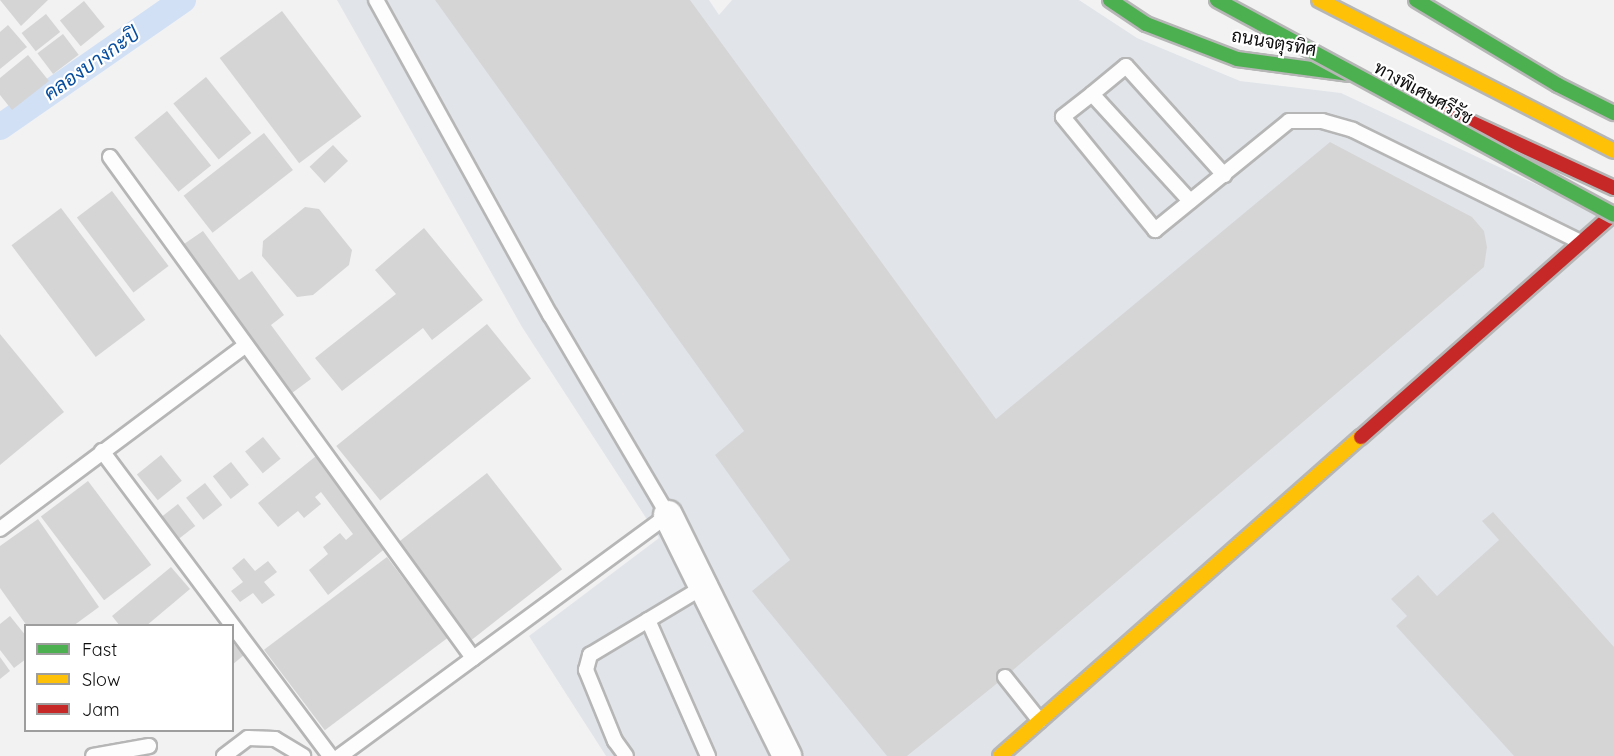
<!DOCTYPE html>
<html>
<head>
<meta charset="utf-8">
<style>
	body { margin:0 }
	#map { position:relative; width:1614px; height:756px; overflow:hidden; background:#f2f2f3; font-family:Quicksand,Sarabun,sans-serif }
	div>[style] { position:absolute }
	.built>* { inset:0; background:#e1e5e9 }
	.canal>* { height:26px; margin:-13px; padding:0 13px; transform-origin:13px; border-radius:13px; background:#d2e0f5 }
	.building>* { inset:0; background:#d5d5d6; transform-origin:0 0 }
	.roads { filter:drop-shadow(2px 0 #b6b6b6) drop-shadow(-2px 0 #b6b6b6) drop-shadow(0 2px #b6b6b6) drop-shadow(0 -2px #b6b6b6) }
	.lane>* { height:14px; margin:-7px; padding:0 7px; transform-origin:7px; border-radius:7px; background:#fdfdfd }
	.street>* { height:28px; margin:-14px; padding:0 14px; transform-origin:14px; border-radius:14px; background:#fdfdfd }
	.fast>* { height:14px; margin:-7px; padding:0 7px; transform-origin:7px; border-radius:7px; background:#4caf50 }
	.slow>* { height:14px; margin:-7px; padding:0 7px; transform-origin:7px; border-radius:7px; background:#ffc107 }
	.jam>* { height:14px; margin:-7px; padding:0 7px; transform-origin:7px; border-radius:7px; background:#c62828 }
	.bridges { filter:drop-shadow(2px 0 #b6b6b6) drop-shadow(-2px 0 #b6b6b6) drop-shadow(0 2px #b6b6b6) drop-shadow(0 -2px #b6b6b6) }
	.fast-bridge>* { height:14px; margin:-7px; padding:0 7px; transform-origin:7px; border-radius:7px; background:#4caf50 }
	span { translate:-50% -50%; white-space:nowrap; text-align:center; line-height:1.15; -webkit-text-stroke:4.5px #fff; paint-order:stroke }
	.street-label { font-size:18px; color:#0d0d0e }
	.water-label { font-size:20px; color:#064d9e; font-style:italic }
	.legend { position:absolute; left:24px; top:624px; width:210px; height:108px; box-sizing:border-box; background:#fff; border:2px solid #9e9e9f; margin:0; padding:8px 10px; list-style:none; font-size:18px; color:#0d0d0e }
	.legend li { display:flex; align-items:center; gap:12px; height:30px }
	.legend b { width:30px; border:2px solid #9e9e9f }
</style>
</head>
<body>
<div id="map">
	<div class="built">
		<i style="clip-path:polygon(337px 0,709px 0,719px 15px,732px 0,1079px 0,1137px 38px,1240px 81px,1341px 93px,1614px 221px,1614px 756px,606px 756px,529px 636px,659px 538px,522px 327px)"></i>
	</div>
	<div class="canal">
		<i style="left:0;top:127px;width:223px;rotate:-34.8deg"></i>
	</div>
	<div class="building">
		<i style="clip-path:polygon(0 0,48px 0,21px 26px)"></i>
		<i style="clip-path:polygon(435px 0,690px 0,996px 419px,1330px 142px,1472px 217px,1484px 231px,1487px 247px,1484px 267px,1005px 677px,907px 756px,887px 756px,752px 591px,790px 560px,715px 455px,744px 431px)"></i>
		<i style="left:84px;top:1px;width:33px;height:31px;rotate:51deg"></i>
		<i style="left:282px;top:11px;width:132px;height:78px;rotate:53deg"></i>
		<i style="left:46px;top:14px;width:23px;height:31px;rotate:52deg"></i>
		<i style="clip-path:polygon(8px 25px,27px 47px,0 69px,0 32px)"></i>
		<i style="left:63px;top:34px;width:26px;height:32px;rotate:53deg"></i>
		<i style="clip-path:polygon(28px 55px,49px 81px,12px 110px,0 95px,0 78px)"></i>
		<i style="left:206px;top:77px;width:72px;height:42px;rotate:51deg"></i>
		<i style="left:167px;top:111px;width:70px;height:42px;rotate:51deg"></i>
		<i style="left:264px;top:133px;width:47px;height:102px;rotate:52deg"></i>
		<i style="left:333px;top:145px;width:22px;height:32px;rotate:47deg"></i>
		<i style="left:112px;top:191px;width:94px;height:44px;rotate:53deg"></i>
		<i style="clip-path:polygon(305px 207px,319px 209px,352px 250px,349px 265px,313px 295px,297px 297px,262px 256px,263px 241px)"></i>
		<i style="left:61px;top:208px;width:140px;height:62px;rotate:53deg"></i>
		<i style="clip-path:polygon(424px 228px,483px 300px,432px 340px,423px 328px,342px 391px,315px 358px,396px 294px,375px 270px)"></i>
		<i style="clip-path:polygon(203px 231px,239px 280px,252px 271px,284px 315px,271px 325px,311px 379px,292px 393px,216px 296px,220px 293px,184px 244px)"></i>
		<i style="left:487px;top:324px;width:70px;height:194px;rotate:51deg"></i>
		<i style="clip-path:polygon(0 334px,64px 412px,0 465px)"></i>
		<i style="left:263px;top:437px;width:28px;height:23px;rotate:51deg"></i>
		<i style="left:161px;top:455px;width:33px;height:31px;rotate:51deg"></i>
		<i style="clip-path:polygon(316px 456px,387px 547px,328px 595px,309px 570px,328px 554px,323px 547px,340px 533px,346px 540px,353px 534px,321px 492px,315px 497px,321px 504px,304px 518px,298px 511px,278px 527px,258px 503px)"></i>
		<i style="left:231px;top:462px;width:29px;height:23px;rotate:52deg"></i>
		<i style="left:487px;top:473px;width:122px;height:115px;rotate:52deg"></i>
		<i style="left:88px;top:481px;width:105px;height:59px;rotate:53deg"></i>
		<i style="left:205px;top:483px;width:28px;height:24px;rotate:52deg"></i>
		<i style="left:178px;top:504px;width:28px;height:24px;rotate:52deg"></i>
		<i style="clip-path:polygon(1493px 512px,1614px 647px,1614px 756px,1514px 756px,1396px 626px,1407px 616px,1391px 599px,1418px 575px,1437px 596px,1499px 540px,1482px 521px)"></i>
		<i style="clip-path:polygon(38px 519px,99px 607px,73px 626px,27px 626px,0 588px,0 546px)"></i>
		<i style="left:387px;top:557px;width:101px;height:154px;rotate:53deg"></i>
		<i style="clip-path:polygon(244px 558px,255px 571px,268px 561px,277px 572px,264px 582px,275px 595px,262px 604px,253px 593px,240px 602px,231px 591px,243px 582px,232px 568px)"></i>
		<i style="clip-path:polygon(171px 567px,190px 589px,146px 626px,120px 626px,112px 616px)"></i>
		<i style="clip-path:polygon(10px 616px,26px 636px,26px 659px,14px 668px,0 650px,0 624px)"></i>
		<i style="clip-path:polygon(232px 642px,244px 655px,232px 665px)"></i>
		<i style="clip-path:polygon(0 657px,10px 671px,0 679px)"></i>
	</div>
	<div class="roads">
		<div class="lane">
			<i style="left:1092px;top:94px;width:44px;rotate:-39.5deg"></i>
			<i style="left:1126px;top:66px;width:147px;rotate:48deg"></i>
			<i style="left:110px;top:157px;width:619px;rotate:54.07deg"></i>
			<i style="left:1190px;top:201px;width:145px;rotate:-132.5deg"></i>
			<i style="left:1092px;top:94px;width:37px;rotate:142deg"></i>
			<i style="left:1063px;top:117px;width:146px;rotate:50.8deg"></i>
			<i style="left:1155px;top:230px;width:173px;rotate:-39.1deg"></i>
			<i style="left:1289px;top:121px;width:33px"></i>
			<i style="left:1322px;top:121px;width:32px;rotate:16deg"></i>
			<i style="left:1353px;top:130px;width:254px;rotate:26.2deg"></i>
			<i style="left:102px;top:451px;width:381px;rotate:53.2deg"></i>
			<i style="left:0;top:529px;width:307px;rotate:-36.8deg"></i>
			<i style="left:648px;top:620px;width:149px;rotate:66.2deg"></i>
			<i style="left:1005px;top:677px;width:56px;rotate:51.5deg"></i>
			<i style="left:93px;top:756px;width:57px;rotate:-10.1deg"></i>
			<i style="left:224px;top:756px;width:30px;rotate:-37deg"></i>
			<i style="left:248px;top:738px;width:27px;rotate:2deg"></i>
			<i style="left:275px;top:739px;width:33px;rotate:31deg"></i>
			<i style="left:340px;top:756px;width:407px;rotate:-36.3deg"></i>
			<i style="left:668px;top:515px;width:232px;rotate:-120.5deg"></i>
			<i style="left:550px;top:315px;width:360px;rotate:-118.9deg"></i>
			<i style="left:626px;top:756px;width:19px;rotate:-126deg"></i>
			<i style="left:615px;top:741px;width:77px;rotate:-112.2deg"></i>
			<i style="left:586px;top:670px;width:16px;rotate:-75deg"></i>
			<i style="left:590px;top:655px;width:132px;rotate:-31deg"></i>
		</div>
		<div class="street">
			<i style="left:668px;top:515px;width:269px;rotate:63.7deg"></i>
		</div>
		<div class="fast">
			<i style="left:1110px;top:0;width:43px;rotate:33.7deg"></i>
			<i style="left:1146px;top:24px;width:97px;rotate:21deg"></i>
			<i style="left:1237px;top:59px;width:114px;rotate:7.6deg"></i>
			<i style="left:1416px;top:0;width:165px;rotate:30.9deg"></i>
			<i style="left:1558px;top:85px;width:63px;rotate:26.6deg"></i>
		</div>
		<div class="slow">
			<i style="left:1319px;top:0;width:331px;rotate:27.1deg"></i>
			<i style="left:1000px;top:756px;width:482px;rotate:-41.5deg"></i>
		</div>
		<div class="jam">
			<i style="left:1438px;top:107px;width:194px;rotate:24.7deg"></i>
			<i style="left:1361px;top:437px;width:338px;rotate:-41.5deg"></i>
		</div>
	</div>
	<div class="bridges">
		<div class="fast-bridge">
			<i style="left:1217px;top:0;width:451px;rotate:28.4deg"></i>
		</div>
	</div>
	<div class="street-label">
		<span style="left:1274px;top:43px;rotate:10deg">ถนนจตุรทิศ</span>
		<span style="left:1423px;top:93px;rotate:29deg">ทางพิเศษศรีรัช</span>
	</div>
	<div class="water-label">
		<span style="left:91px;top:63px;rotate:-35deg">คลองบางกะปิ</span>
	</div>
	<ul class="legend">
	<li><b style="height:8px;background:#4caf50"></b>Fast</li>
	<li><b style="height:8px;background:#ffc107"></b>Slow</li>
	<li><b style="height:8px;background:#c62828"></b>Jam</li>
	</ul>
</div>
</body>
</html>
